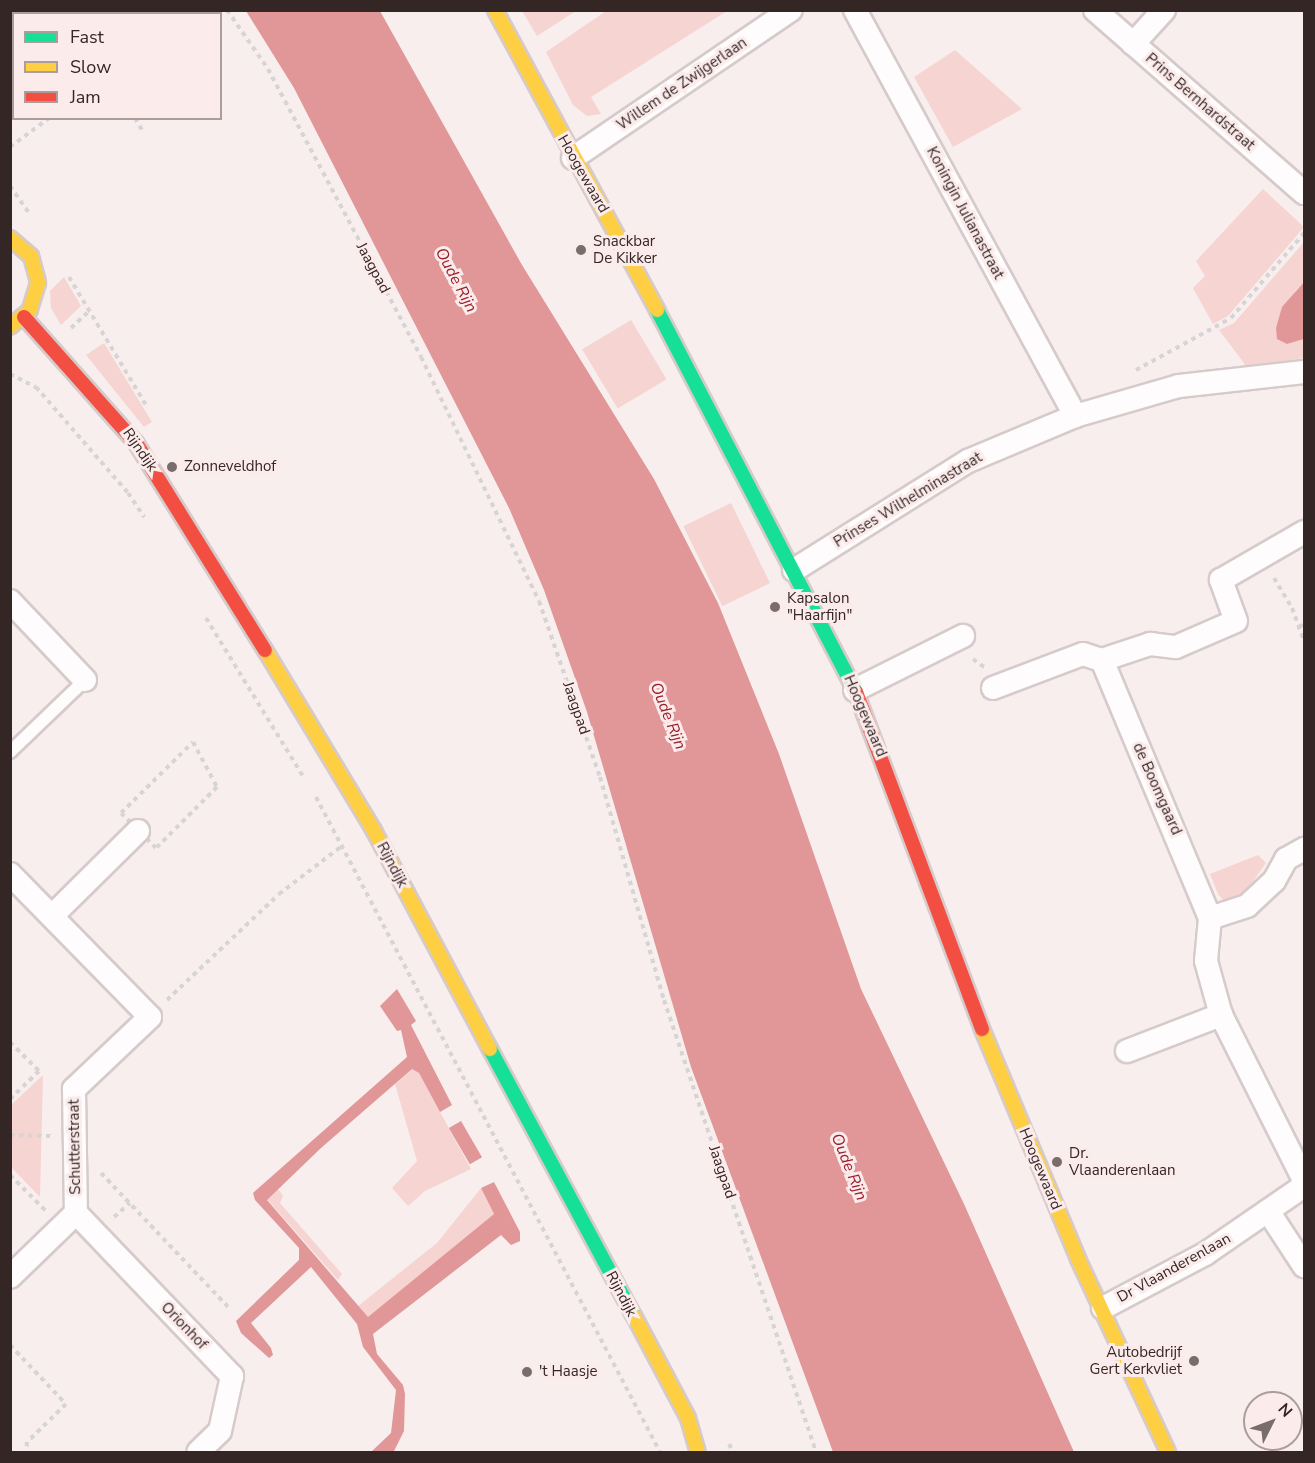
<!DOCTYPE html>
<html>
<head>
<meta charset="utf-8">
<style>
	body { margin:0 }
	#map { position:relative; width:1315px; height:1463px; overflow:hidden; background:#f8eeee; font-family:"Nunito Sans",sans-serif }
	div>[style] { position:absolute }
	.green>* { inset:0; background:#f6d4d2; transform-origin:0 0 }
	.water>* { inset:0; background:#e19797; transform-origin:0 0 }
	.path>* { height:4px; margin-top:-2px; transform-origin:0; background:repeating-linear-gradient(90deg,#d7d4d4 0 4.5px,transparent 0 9px) }
	.roads { filter:drop-shadow(2px 0 #d6caca) drop-shadow(-2px 0 #d6caca) drop-shadow(0 2px #d6caca) drop-shadow(0 -2px #d6caca) }
	.lane>* { height:12px; margin:-6px; padding:0 6px; transform-origin:6px; border-radius:6px; background:#fefcfc }
	.street>* { height:22px; margin:-11px; padding:0 11px; transform-origin:11px; border-radius:11px; background:#fefcfc }
	.fast>* { height:14px; margin:-7px; padding:0 7px; transform-origin:7px; border-radius:7px; background:#16e098 }
	.slow>* { height:14px; margin:-7px; padding:0 7px; transform-origin:7px; border-radius:7px; background:#ffcf43 }
	.jam>* { height:14px; margin:-7px; padding:0 7px; transform-origin:7px; border-radius:7px; background:#f24e42 }
	.dots>* { width:16px; height:16px; translate:-50% -50%; box-sizing:border-box; border:3px solid #fbebeb; border-radius:50% }
	span { translate:-50% -50%; white-space:nowrap; text-align:center; line-height:1.15; -webkit-text-stroke:6px #fbebeb; paint-order:stroke }
	.street-label { font-size:15px; color:#352626 }
	.poi-label { font-size:15px; color:#352626 }
	.left { translate:0 -50%; text-align:left }
	.right { translate:-100% -50%; text-align:right }
	.water-label { font-size:16px; color:#9a1e2c; font-style:italic }
	.frame { position:absolute; inset:0; border:12px solid #352626; pointer-events:none }
	.legend { position:absolute; left:12px; top:12px; width:210px; height:108px; box-sizing:border-box; background:#fbebeb; border:2px solid #ac9c9c; margin:0; padding:8px 10px; list-style:none; font-size:18px; color:#352626 }
	.legend li { display:flex; align-items:center; gap:12px; height:30px }
	.legend b { width:30px; border:2px solid #ac9c9c }
	.north { position:absolute; left:1243px; top:1391px; width:60px; height:60px; box-sizing:border-box; background:#fbebeb; border:2px solid #ac9c9c; border-radius:50%; rotate:48deg; font-size:16px; font-weight:700; line-height:24px; text-align:center; color:#352626 }
	.north::after { content:''; display:block; margin:auto; width:21px; height:27px; background:#796c6c; clip-path:polygon(50% 0,100% 100%,50% 72%,0 100%) }
</style>
</head>
<body>
<div id="map">
	<div class="green">
		<i style="clip-path:polygon(522px 11px,576px 11px,537px 36px)"></i>
		<i style="clip-path:polygon(606px 11px,606px 10px,727px 11px,591px 97px,601px 114px,587px 116px,573px 105px,546px 52px)"></i>
		<i style="clip-path:polygon(955px 50px,1022px 109px,953px 147px,914px 77px)"></i>
		<i style="clip-path:polygon(1263px 189px,1304px 227px,1228px 316px,1213px 324px,1193px 288px,1205px 276px,1196px 261px)"></i>
		<i style="clip-path:polygon(1304px 242px,1304px 282px,1295px 291px,1287px 344px,1304px 339px,1304px 358px,1247px 367px,1219px 330px,1234px 323px)"></i>
		<i style="clip-path:polygon(64px 277px,81px 306px,61px 325px,51px 308px,50px 291px)"></i>
		<i style="left:631px;top:320px;width:69px;height:57px;rotate:59deg"></i>
		<i style="clip-path:polygon(104px 343px,152px 422px,144px 427px,86px 355px)"></i>
		<i style="left:731px;top:503px;width:89px;height:53px;rotate:64deg"></i>
		<i style="clip-path:polygon(1258px 855px,1266px 863px,1232px 911px,1218px 894px,1210px 874px)"></i>
		<i style="clip-path:polygon(412px 1069px,419px 1073px,471px 1169px,425px 1191px,408px 1206px,392px 1188px,417px 1161px,395px 1084px)"></i>
		<i style="clip-path:polygon(43px 1075px,40px 1197px,11px 1167px,10px 1106px)"></i>
		<i style="clip-path:polygon(481px 1188px,494px 1214px,368px 1318px,358px 1306px,437px 1243px)"></i>
		<i style="clip-path:polygon(278px 1189px,283px 1196px,280px 1203px,342px 1274px,338px 1280px,267px 1199px)"></i>
	</div>
	<div class="water">
		<i style="clip-path:polygon(246px 11px,380px 11px,522px 265px,654px 479px,718px 603px,779px 754px,861px 989px,964px 1204px,1074px 1452px,833px 1452px,691px 1067px,587px 712px,544px 590px,509px 508px,294px 88px)"></i>
		<i style="clip-path:polygon(1304px 282px,1304px 339px,1287px 344px,1277px 339px,1276px 328px,1282px 307px)"></i>
		<i style="clip-path:polygon(397px 989px,416px 1021px,411px 1025px,452px 1105px,440px 1112px,419px 1073px,412px 1069px,321px 1148px,267px 1200px,368px 1317px,494px 1214px,481px 1188px,494px 1182px,520px 1232px,520px 1241px,511px 1245px,501px 1235px,373px 1334px,377px 1354px,403px 1385px,405px 1394px,404px 1431px,394px 1451px,371px 1452px,391px 1433px,396px 1390px,363px 1347px,357px 1324px,311px 1267px,251px 1323px,271px 1348px,273px 1355px,269px 1358px,241px 1333px,236px 1321px,299px 1260px,299px 1248px,255px 1200px,253px 1193px,407px 1057px,401px 1030px,397px 1031px,380px 1006px)"></i>
		<i style="left:461px;top:1121px;width:42px;height:14px;rotate:60deg"></i>
	</div>
	<div class="path">
		<i style="left:227px;top:10px;width:72px;rotate:55.2deg"></i>
		<i style="left:268px;top:69px;width:326px;rotate:62deg"></i>
		<i style="left:421px;top:357px;width:271px;rotate:64.2deg"></i>
		<i style="left:539px;top:601px;width:186px;rotate:70.9deg"></i>
		<i style="left:600px;top:777px;width:232px;rotate:74deg"></i>
		<i style="left:664px;top:1000px;width:477px;rotate:71.4deg"></i>
		<i style="left:135px;top:118px;width:14px;rotate:60deg"></i>
		<i style="left:10px;top:147px;width:49px;rotate:-36.6deg"></i>
		<i style="left:10px;top:186px;width:32px;rotate:55deg"></i>
		<i style="left:69px;top:277px;width:152px;rotate:59deg"></i>
		<i style="left:71px;top:328px;width:26px;rotate:-43deg"></i>
		<i style="left:1136px;top:370px;width:108px;rotate:-28.7deg"></i>
		<i style="left:1231px;top:318px;width:112px;rotate:-49.3deg"></i>
		<i style="left:10px;top:374px;width:29px;rotate:27deg"></i>
		<i style="left:36px;top:387px;width:140px;rotate:49deg"></i>
		<i style="left:128px;top:493px;width:29px;rotate:56deg"></i>
		<i style="left:1274px;top:578px;width:35px;rotate:59deg"></i>
		<i style="left:1292px;top:608px;width:35px;rotate:70deg"></i>
		<i style="left:206px;top:618px;width:188px;rotate:58.5deg"></i>
		<i style="left:1299px;top:627px;width:6px;rotate:-31deg"></i>
		<i style="left:973px;top:659px;width:14px;rotate:36deg"></i>
		<i style="left:193px;top:742px;width:51px;rotate:61.9deg"></i>
		<i style="left:217px;top:787px;width:86px;rotate:135deg"></i>
		<i style="left:156px;top:848px;width:49px;rotate:-135deg"></i>
		<i style="left:121px;top:813px;width:101px;rotate:-44.6deg"></i>
		<i style="left:316px;top:797px;width:740px;rotate:62.29deg"></i>
		<i style="left:167px;top:1000px;width:154px;rotate:-43.4deg"></i>
		<i style="left:279px;top:894px;width:81px;rotate:-37.4deg"></i>
		<i style="left:10px;top:1042px;width:41px;rotate:45deg"></i>
		<i style="left:39px;top:1071px;width:40px;rotate:136deg"></i>
		<i style="left:10px;top:1135px;width:42px;rotate:1.4deg"></i>
		<i style="left:101px;top:1173px;width:186px;rotate:46.5deg"></i>
		<i style="left:10px;top:1175px;width:51px;rotate:45deg"></i>
		<i style="left:114px;top:1217px;width:21px;rotate:-41deg"></i>
		<i style="left:10px;top:1345px;width:81px;rotate:46.5deg"></i>
		<i style="left:66px;top:1404px;width:54px;rotate:135.7deg"></i>
		<i style="left:27px;top:1442px;width:10px;rotate:96deg"></i>
		<i style="left:729px;top:1444px;width:9px;rotate:63deg"></i>
	</div>
	<div class="roads">
		<div class="lane">
			<i style="left:10px;top:752px;width:104px;rotate:-43.8deg"></i>
		</div>
		<div class="street">
			<i style="left:855px;top:10px;width:462px;rotate:61.5deg"></i>
			<i style="left:1095px;top:10px;width:278px;rotate:41.2deg"></i>
			<i style="left:1133px;top:44px;width:46px;rotate:-47.6deg"></i>
			<i style="left:573px;top:158px;width:263px;rotate:-34.2deg"></i>
			<i style="left:794px;top:570px;width:205px;rotate:-32.1deg"></i>
			<i style="left:968px;top:461px;width:116px;rotate:-22.8deg"></i>
			<i style="left:1075px;top:416px;width:108px;rotate:-16.1deg"></i>
			<i style="left:1179px;top:386px;width:126px;rotate:-6.4deg"></i>
			<i style="left:10px;top:601px;width:109px;rotate:46.5deg"></i>
			<i style="left:1102px;top:660px;width:280px;rotate:67.3deg"></i>
			<i style="left:1210px;top:918px;width:43px;rotate:95.3deg"></i>
			<i style="left:1206px;top:961px;width:56px;rotate:74.5deg"></i>
			<i style="left:1221px;top:1015px;width:185px;rotate:63.3deg"></i>
			<i style="left:993px;top:688px;width:96px;rotate:-20.7deg"></i>
			<i style="left:1083px;top:654px;width:20px;rotate:18deg"></i>
			<i style="left:1102px;top:660px;width:51px;rotate:-18.4deg"></i>
			<i style="left:1150px;top:644px;width:26px;rotate:7deg"></i>
			<i style="left:1176px;top:647px;width:65px;rotate:-23.4deg"></i>
			<i style="left:1236px;top:621px;width:44px;rotate:-110.1deg"></i>
			<i style="left:1221px;top:580px;width:96px;rotate:-30deg"></i>
			<i style="left:855px;top:690px;width:121px;rotate:-26.6deg"></i>
			<i style="left:10px;top:874px;width:200px;rotate:45.6deg"></i>
			<i style="left:150px;top:1017px;width:105px;rotate:136.5deg"></i>
			<i style="left:74px;top:1089px;width:124px;rotate:89.1deg"></i>
			<i style="left:76px;top:1213px;width:92px;rotate:135.9deg"></i>
			<i style="left:52px;top:916px;width:121px;rotate:-44.7deg"></i>
			<i style="left:1210px;top:918px;width:39px;rotate:-18deg"></i>
			<i style="left:1247px;top:906px;width:37px;rotate:-43deg"></i>
			<i style="left:1274px;top:881px;width:25px;rotate:-61deg"></i>
			<i style="left:1286px;top:859px;width:21px;rotate:-29deg"></i>
			<i style="left:1127px;top:1051px;width:101px;rotate:-21deg"></i>
			<i style="left:1268px;top:1211px;width:66px;rotate:56.8deg"></i>
			<i style="left:76px;top:1213px;width:226px;rotate:46.3deg"></i>
			<i style="left:232px;top:1376px;width:56px;rotate:102.3deg"></i>
			<i style="left:220px;top:1431px;width:30px;rotate:136deg"></i>
			<i style="left:1103px;top:1308px;width:115px;rotate:-27.9deg"></i>
			<i style="left:1205px;top:1254px;width:120px;rotate:-34.5deg"></i>
		</div>
		<div class="fast">
			<i style="left:657px;top:310px;width:431px;rotate:62.5deg"></i>
			<i style="left:490px;top:1049px;width:303px;rotate:61.7deg"></i>
		</div>
		<div class="slow">
			<i style="left:495px;top:10px;width:341px;rotate:61.6deg"></i>
			<i style="left:10px;top:238px;width:28px;rotate:41deg"></i>
			<i style="left:31px;top:256px;width:28px;rotate:75deg"></i>
			<i style="left:38px;top:283px;width:28px;rotate:107deg"></i>
			<i style="left:30px;top:310px;width:26px;rotate:140deg"></i>
			<i style="left:265px;top:650px;width:211px;rotate:58.9deg"></i>
			<i style="left:374px;top:831px;width:247px;rotate:62deg"></i>
			<i style="left:982px;top:1029px;width:249px;rotate:67.3deg"></i>
			<i style="left:1078px;top:1259px;width:213px;rotate:65deg"></i>
			<i style="left:634px;top:1316px;width:115px;rotate:62.1deg"></i>
			<i style="left:688px;top:1418px;width:35px;rotate:74deg"></i>
		</div>
		<div class="jam">
			<i style="left:24px;top:317px;width:169px;rotate:48.4deg"></i>
			<i style="left:136px;top:443px;width:244px;rotate:58.1deg"></i>
			<i style="left:856px;top:692px;width:360px;rotate:69.5deg"></i>
		</div>
	</div>
	<div class="dots">
		<i style="left:581px;top:250px;background:#796c6c"></i>
		<i style="left:172px;top:467px;background:#796c6c"></i>
		<i style="left:775px;top:607px;background:#796c6c"></i>
		<i style="left:1057px;top:1162px;background:#796c6c"></i>
		<i style="left:1194px;top:1361px;background:#796c6c"></i>
		<i style="left:527px;top:1372px;background:#796c6c"></i>
	</div>
	<div class="street-label">
		<span style="left:682px;top:84px;rotate:-34deg">Willem de Zwijgerlaan</span>
		<span style="left:1200px;top:102px;rotate:41deg">Prins Bernhardstraat</span>
		<span style="left:583px;top:174px;rotate:60deg">Hoogewaard</span>
		<span style="left:965px;top:213px;rotate:62deg">Koningin Julianastraat</span>
		<span style="left:373px;top:268px;rotate:62deg">Jaagpad</span>
		<span style="left:140px;top:450px;rotate:55deg">Rijndijk</span>
		<span style="left:908px;top:500px;rotate:-31deg">Prinses Wilhelminastraat</span>
		<span style="left:576px;top:708px;rotate:71deg">Jaagpad</span>
		<span style="left:865px;top:716px;rotate:67deg">Hoogewaard</span>
		<span style="left:1157px;top:789px;rotate:66deg">de Boomgaard</span>
		<span style="left:392px;top:865px;rotate:62deg">Rijndijk</span>
		<span style="left:75px;top:1147px;rotate:-91deg">Schutterstraat</span>
		<span style="left:1040px;top:1169px;rotate:67deg">Hoogewaard</span>
		<span style="left:722px;top:1172px;rotate:71deg">Jaagpad</span>
		<span style="left:1174px;top:1268px;rotate:-29deg">Dr Vlaanderenlaan</span>
		<span style="left:621px;top:1294px;rotate:62deg">Rijndijk</span>
		<span style="left:184px;top:1326px;rotate:46deg">Orionhof</span>
	</div>
	<div class="poi-label">
		<span class="left" style="left:593px;top:250px">Snackbar<br>De Kikker</span>
		<span class="left" style="left:184px;top:467px">Zonneveldhof</span>
		<span class="left" style="left:787px;top:607px">Kapsalon<br>"Haarfijn"</span>
		<span class="left" style="left:1069px;top:1162px">Dr.<br>Vlaanderenlaan</span>
		<span class="right" style="left:1182px;top:1361px">Autobedrijf<br>Gert Kerkvliet</span>
		<span class="left" style="left:539px;top:1372px">'t Haasje</span>
	</div>
	<div class="water-label">
		<span style="left:456px;top:280px;rotate:62deg">Oude Rijn</span>
		<span style="left:668px;top:716px;rotate:68deg">Oude Rijn</span>
		<span style="left:849px;top:1167px;rotate:68deg">Oude Rijn</span>
	</div>
	<div class="frame"></div>
	<ul class="legend">
	<li><b style="height:8px;background:#16e098"></b>Fast</li>
	<li><b style="height:8px;background:#ffcf43"></b>Slow</li>
	<li><b style="height:8px;background:#f24e42"></b>Jam</li>
	</ul>
	<div class="north">N</div>
</div>
</body>
</html>
